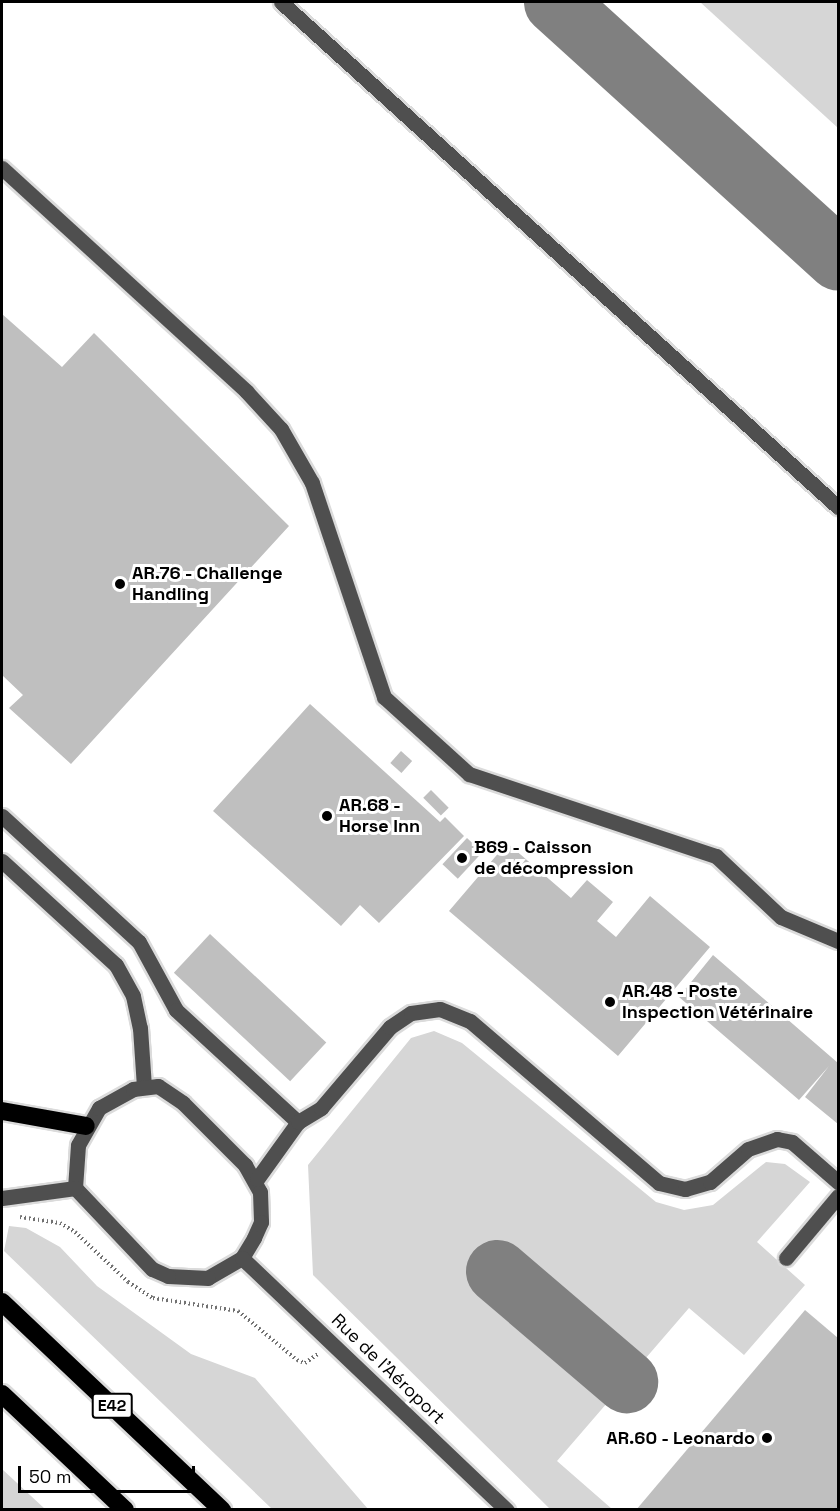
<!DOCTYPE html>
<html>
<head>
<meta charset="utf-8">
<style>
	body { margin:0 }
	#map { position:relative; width:840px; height:1511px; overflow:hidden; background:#fff; font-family:"Space Grotesk",sans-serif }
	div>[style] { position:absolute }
	.green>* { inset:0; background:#d6d6d6 }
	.taxiway>* { height:63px; margin:-31.5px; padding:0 31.5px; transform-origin:31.5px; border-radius:31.5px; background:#808080 }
	.building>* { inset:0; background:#bfbfbf; transform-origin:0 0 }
	.path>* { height:4px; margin-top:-2px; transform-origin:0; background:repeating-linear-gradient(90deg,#717171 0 1.5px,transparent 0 4.5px) }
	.roads { filter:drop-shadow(2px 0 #dbdbdb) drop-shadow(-2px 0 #dbdbdb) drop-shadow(0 2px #dbdbdb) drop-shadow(0 -2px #dbdbdb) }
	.minor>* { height:15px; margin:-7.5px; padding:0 7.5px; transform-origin:7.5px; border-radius:7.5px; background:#4f4f4f }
	.highway>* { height:18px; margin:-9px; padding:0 9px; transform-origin:9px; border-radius:9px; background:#000 }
	.dots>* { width:16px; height:16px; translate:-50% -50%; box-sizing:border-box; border:3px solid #fff; border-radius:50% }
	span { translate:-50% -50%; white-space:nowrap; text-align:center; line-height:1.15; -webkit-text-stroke:6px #fff; paint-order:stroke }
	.shield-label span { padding:2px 4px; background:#fff; border:2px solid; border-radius:4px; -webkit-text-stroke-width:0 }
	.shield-label { font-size:16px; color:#000; font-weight:700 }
	.poi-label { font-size:18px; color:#000; font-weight:700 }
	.left { translate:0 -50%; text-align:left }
	.right { translate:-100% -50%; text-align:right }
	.street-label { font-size:18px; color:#000 }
	.frame { position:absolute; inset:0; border:3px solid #000; pointer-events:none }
	.scale { position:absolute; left:18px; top:1466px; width:177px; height:27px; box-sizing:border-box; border:3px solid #000; border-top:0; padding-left:8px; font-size:18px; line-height:21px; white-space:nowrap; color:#000; -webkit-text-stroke:4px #fff; paint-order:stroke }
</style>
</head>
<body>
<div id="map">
	<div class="green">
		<i style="clip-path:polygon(700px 2px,838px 2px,838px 128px)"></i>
		<i style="clip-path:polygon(434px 1031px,462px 1043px,656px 1202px,684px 1210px,713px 1205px,766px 1162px,785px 1164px,810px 1182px,757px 1242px,805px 1285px,744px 1355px,689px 1308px,557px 1461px,612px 1509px,550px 1509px,313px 1275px,308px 1165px,411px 1038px)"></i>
		<i style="clip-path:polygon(9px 1226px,26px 1228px,60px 1247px,97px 1286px,191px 1354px,255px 1378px,368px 1509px,272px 1509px,4px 1251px)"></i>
		<i style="clip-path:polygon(2px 1469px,16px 1482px,45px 1509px,2px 1509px)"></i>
	</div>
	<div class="taxiway">
		<i style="left:555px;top:2px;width:382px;rotate:42.2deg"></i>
		<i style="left:497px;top:1271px;width:170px;rotate:40.5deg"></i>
	</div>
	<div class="building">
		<i style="clip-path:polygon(2px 314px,62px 367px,94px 333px,289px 526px,71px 764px,9px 708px,23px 695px,2px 675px)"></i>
		<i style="clip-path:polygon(310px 704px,440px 822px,445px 817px,464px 836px,379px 923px,360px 905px,341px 926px,213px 811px)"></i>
		<i style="left:401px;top:751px;width:15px;height:16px;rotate:42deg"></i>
		<i style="left:431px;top:790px;width:25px;height:11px;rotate:45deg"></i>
		<i style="left:467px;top:838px;width:21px;height:36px;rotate:43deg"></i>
		<i style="clip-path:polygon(507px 843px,571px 898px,587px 880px,613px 902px,597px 921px,616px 937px,650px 896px,710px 947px,618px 1056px,449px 911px)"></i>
		<i style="left:210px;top:934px;width:159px;height:53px;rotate:43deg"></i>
		<i style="clip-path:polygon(713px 955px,838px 1063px,838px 1124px,805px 1097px,829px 1066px,799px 1100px,679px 997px)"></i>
		<i style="clip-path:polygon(805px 1310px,838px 1338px,838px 1510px,636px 1510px)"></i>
	</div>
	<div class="path">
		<i style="left:20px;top:1217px;width:40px;rotate:8.5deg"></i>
		<i style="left:60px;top:1223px;width:17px;rotate:31deg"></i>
		<i style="left:75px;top:1232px;width:73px;rotate:43.3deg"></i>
		<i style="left:128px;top:1282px;width:30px;rotate:33deg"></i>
		<i style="left:153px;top:1298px;width:86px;rotate:8.7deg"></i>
		<i style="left:238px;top:1311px;width:77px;rotate:39.7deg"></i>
		<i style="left:297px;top:1360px;width:9px;rotate:21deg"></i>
		<i style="left:305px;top:1363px;width:16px;rotate:-35deg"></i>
	</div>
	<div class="roads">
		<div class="minor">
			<i style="left:281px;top:2px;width:752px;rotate:42.2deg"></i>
			<i style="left:2px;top:168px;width:331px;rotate:42.4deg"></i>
			<i style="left:246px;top:391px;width:52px;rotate:47.4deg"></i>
			<i style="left:281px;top:429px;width:62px;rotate:60.1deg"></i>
			<i style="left:312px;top:483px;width:226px;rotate:71.4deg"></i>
			<i style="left:384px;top:697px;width:115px;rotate:42.2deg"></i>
			<i style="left:469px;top:774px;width:260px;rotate:18.4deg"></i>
			<i style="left:716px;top:856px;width:89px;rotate:43.2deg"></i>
			<i style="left:781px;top:917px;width:62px;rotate:22.8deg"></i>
			<i style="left:2px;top:816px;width:186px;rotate:42.6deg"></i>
			<i style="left:139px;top:942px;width:77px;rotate:61.4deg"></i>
			<i style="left:176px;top:1010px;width:166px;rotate:42.6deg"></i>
			<i style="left:2px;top:861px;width:154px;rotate:42.4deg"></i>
			<i style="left:116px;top:965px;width:35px;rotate:61deg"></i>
			<i style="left:133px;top:996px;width:33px;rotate:78deg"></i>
			<i style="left:140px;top:1028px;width:58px;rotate:86.1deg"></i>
			<i style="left:158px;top:1086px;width:30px;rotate:34deg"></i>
			<i style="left:183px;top:1103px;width:88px;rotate:45deg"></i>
			<i style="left:245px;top:1165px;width:31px;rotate:61deg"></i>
			<i style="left:260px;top:1192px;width:30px;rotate:88deg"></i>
			<i style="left:261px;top:1222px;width:17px;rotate:114deg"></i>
			<i style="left:254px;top:1238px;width:23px;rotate:121deg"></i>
			<i style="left:242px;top:1258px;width:39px;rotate:150deg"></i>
			<i style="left:208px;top:1278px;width:40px;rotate:-177.1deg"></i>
			<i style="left:168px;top:1276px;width:17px;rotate:-156deg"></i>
			<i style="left:152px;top:1269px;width:112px;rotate:-133.5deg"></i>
			<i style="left:75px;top:1188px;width:43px;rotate:-86deg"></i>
			<i style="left:78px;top:1145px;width:43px;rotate:-60.4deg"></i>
			<i style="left:99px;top:1108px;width:39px;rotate:-29deg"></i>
			<i style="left:133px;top:1089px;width:25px;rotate:-7deg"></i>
			<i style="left:257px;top:1179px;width:70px;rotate:-54.3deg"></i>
			<i style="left:298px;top:1122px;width:27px;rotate:-31deg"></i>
			<i style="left:321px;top:1108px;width:106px;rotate:-49.6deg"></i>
			<i style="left:390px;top:1027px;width:25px;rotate:-34deg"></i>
			<i style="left:411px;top:1013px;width:29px;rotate:-8deg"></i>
			<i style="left:440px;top:1009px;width:32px;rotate:22deg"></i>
			<i style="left:470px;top:1021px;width:249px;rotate:40.6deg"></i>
			<i style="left:659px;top:1183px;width:27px;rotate:13deg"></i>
			<i style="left:685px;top:1189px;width:26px;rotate:-16deg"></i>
			<i style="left:710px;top:1182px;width:50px;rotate:-41deg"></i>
			<i style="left:748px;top:1149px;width:31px;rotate:-19deg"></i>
			<i style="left:777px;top:1139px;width:15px;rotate:11deg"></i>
			<i style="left:792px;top:1142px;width:61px;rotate:41deg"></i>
			<i style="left:2px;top:1198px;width:74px;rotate:-7.8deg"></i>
			<i style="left:242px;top:1258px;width:366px;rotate:43.6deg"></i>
			<i style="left:786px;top:1258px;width:81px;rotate:-50deg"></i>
		</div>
		<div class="highway">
			<i style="left:2px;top:1111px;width:85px;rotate:10.1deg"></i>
			<i style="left:2px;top:1302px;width:303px;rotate:43.4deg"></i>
			<i style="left:2px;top:1394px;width:169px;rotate:43.3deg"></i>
		</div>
	</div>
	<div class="dots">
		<i style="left:120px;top:584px;background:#000"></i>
		<i style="left:327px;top:816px;background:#000"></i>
		<i style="left:462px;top:858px;background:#000"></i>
		<i style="left:610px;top:1002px;background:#000"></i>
		<i style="left:767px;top:1438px;background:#000"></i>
	</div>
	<div class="shield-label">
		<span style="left:112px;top:1406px">E42</span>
	</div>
	<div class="poi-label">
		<span class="left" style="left:132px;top:584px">AR.76 - Challenge<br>Handling</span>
		<span class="left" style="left:339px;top:816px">AR.68 -<br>Horse Inn</span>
		<span class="left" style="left:474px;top:858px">B69 - Caisson<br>de décompression</span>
		<span class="left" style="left:622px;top:1002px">AR.48 - Poste<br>Inspection Vétérinaire</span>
		<span class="right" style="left:755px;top:1438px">AR.60 - Leonardo</span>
	</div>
	<div class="street-label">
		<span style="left:388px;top:1369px;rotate:44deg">Rue de l'Aéroport</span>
	</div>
	<div class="frame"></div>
	<div class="scale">50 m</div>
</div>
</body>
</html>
